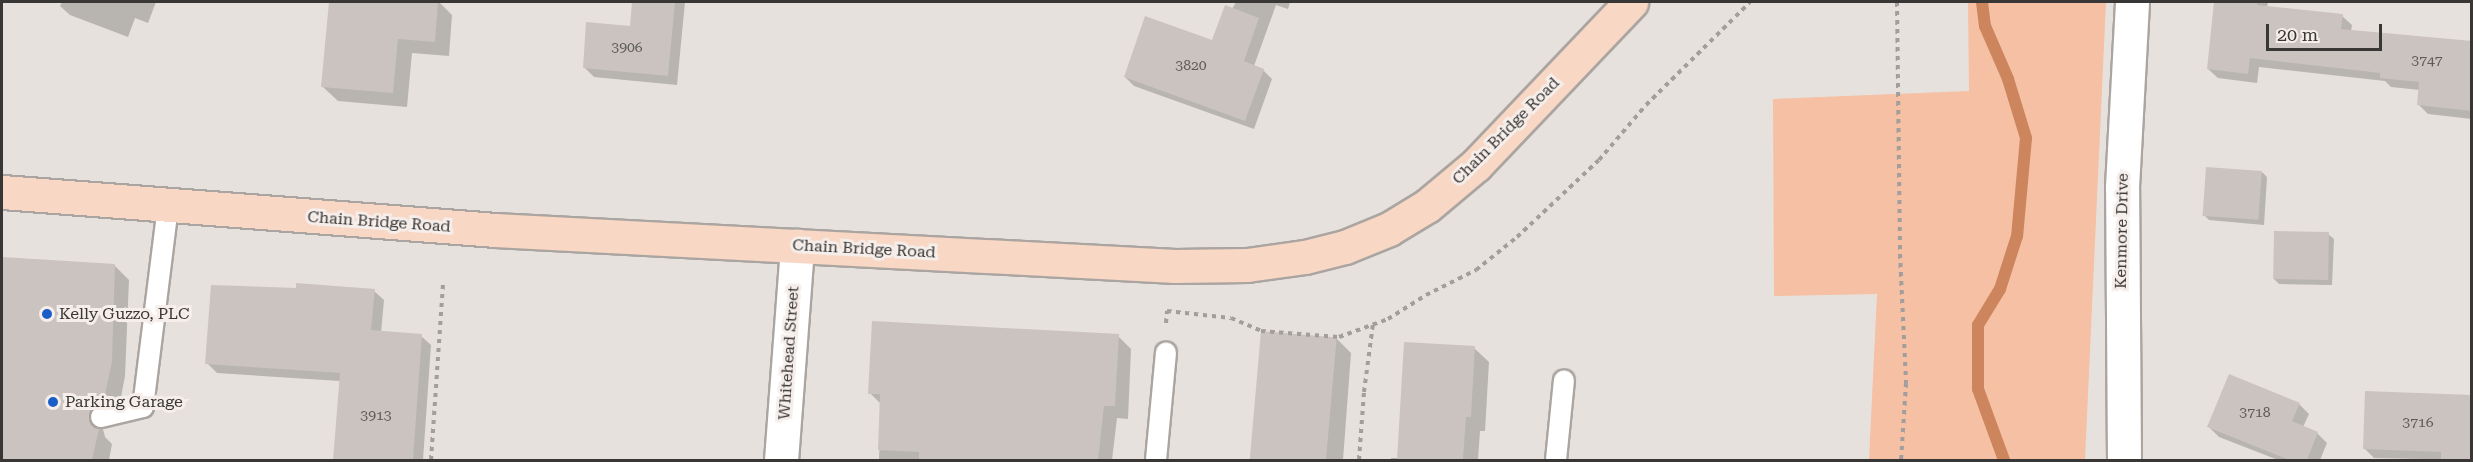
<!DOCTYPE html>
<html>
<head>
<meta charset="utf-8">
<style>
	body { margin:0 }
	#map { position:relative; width:2473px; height:462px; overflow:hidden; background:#e7e1dd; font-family:"Roboto Serif",serif }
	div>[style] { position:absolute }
	.green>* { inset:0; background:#f5c0a3 }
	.shadow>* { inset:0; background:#0003 }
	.stream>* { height:12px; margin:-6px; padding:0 6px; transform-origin:6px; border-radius:6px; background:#cc855c }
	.building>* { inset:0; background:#cac3c0; transform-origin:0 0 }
	.path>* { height:4px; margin-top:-2px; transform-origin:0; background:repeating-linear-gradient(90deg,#a29e9b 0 4.5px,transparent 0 9px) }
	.roads { filter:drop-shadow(2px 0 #aba5a1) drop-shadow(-2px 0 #aba5a1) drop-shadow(0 2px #aba5a1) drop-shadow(0 -2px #aba5a1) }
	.service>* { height:20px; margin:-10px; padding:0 10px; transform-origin:10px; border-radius:10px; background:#fff }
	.minor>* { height:33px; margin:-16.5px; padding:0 16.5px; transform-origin:16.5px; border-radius:16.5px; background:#fff }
	.tertiary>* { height:33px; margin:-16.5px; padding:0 16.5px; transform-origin:16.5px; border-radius:16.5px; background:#fff }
	.primary>* { height:33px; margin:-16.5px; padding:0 16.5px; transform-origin:16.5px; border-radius:16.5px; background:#f8d7c4 }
	.dots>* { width:16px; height:16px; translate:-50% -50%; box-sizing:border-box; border:3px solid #f5eeea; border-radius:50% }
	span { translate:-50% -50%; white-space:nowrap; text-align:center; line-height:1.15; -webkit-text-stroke:6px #f5eeea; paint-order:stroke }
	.number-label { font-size:14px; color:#5d5a58 }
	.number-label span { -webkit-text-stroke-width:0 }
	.street-label { font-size:16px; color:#393736 }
	.poi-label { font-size:16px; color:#393736 }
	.left { translate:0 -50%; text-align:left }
	.frame { position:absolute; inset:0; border:3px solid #393736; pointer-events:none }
	.scale { position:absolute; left:2266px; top:24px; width:116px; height:27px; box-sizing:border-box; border:3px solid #393736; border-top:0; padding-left:8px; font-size:18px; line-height:21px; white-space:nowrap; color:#393736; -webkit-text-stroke:4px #f5eeea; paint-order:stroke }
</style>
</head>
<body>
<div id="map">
	<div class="green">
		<i style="clip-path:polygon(1968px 2px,2106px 2px,2085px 460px,1869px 460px,1877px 294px,1774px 296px,1773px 99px,1969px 91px)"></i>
	</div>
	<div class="shadow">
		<i style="clip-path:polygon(62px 2px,156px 2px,148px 23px,135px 18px,128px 37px,70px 15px,60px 6px)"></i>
		<i style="clip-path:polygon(331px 2px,439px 2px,452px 15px,449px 56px,412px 53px,407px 107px,338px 101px,323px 87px)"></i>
		<i style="clip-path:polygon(634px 2px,685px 2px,677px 85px,594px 77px,584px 67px,631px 28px)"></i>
		<i style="clip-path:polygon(1236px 2px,1290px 2px,1288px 9px,1276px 5px,1254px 66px,1263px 70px,1272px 79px,1254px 129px,1134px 86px,1125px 77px,1213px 42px)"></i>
		<i style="clip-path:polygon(2216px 2px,2268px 2px,2267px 7px,2342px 16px,2352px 25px,2351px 31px,2472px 43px,2472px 119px,2428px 114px,2418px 104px,2420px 90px,2391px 87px,2385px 81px,2259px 67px,2257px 83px,2218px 78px,2208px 69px)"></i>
		<i style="clip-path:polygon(2262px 172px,2267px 177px,2264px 225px,2209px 220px,2204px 215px)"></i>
		<i style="clip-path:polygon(2328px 234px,2334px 239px,2332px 285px,2279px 284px,2274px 279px)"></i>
		<i style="clip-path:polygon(2px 259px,115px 266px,129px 280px,125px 376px,117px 418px,107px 422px,103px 429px,105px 437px,112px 444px,109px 460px,2px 460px)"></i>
		<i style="clip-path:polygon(374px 291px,384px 300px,381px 333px,421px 336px,431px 345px,423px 460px,335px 460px,340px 381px,217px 373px,207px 363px)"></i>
		<i style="clip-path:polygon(1262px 333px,1336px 338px,1351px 353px,1343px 460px,1252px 460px)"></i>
		<i style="clip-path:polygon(1118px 336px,1131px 349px,1128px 419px,1117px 418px,1112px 460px,879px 460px,881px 404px,870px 393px)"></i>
		<i style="clip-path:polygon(1474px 348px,1489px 362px,1485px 431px,1480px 431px,1478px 460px,1391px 460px,1391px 458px,1398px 458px)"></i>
		<i style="clip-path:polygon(2472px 397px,2472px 460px,2374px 458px,2364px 448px)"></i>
		<i style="clip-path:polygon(2299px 404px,2309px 414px,2303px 427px,2317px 433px,2327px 443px,2320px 460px,2278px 460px,2219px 437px,2209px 427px)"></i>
	</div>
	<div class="stream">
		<i style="left:1982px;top:2px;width:24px;rotate:83deg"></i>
		<i style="left:1985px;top:26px;width:58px;rotate:66.5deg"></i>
		<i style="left:2008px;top:79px;width:62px;rotate:73deg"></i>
		<i style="left:2026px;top:138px;width:98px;rotate:95.2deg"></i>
		<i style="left:2017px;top:236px;width:56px;rotate:107.8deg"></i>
		<i style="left:2000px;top:289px;width:42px;rotate:121.4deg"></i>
		<i style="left:1978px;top:325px;width:64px;rotate:90deg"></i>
		<i style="left:1978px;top:389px;width:76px;rotate:69.9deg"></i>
	</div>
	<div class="building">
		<i style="clip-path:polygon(329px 2px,438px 2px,435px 42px,398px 39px,393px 93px,321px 87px)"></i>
		<i style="clip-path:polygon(632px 2px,675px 2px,668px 76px,583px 68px,586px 22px,630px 26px)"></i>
		<i style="clip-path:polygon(2214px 2px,2258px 2px,2257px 5px,2343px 14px,2341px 29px,2472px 41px,2472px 111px,2417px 105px,2419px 82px,2380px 78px,2380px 73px,2250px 58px,2248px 74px,2207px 69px)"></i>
		<i style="clip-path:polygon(1225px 5px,1259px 18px,1244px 61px,1264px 69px,1245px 121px,1124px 77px,1145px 16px,1212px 40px)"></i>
		<i style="left:2206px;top:167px;width:56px;height:49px;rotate:4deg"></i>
		<i style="left:2274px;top:231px;width:55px;height:48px;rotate:1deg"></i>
		<i style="clip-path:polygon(2px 257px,115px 264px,112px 362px,103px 404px,93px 408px,89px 414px,92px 425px,99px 429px,92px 460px,2px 460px)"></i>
		<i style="clip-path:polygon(296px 283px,375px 289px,371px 330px,422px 334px,413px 460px,333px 460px,340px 373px,205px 364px,211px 285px,296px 288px)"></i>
		<i style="clip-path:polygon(872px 321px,1119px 334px,1115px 406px,1104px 406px,1098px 460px,919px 460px,919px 452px,878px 450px,880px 394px,868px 394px)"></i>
		<i style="left:1261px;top:331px;width:76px;height:129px;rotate:5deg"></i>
		<i style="clip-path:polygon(1404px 342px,1475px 346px,1471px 417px,1466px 417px,1463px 460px,1397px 460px)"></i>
		<i style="clip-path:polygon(2229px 374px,2300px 403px,2292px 421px,2318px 432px,2307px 460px,2289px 460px,2207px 427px)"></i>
		<i style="clip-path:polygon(2365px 391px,2472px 395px,2472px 460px,2441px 460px,2441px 452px,2363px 449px)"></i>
	</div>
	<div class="path">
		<i style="left:1897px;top:2px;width:252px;rotate:89.3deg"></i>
		<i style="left:1900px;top:254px;width:129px;rotate:87.3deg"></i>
		<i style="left:1906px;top:383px;width:77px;rotate:93.7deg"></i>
		<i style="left:1166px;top:323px;width:12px;rotate:-85deg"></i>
		<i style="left:1167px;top:311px;width:64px;rotate:6.2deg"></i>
		<i style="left:1231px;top:318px;width:33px;rotate:23deg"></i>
		<i style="left:1261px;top:331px;width:78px;rotate:4.4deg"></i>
		<i style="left:1339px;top:337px;width:52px;rotate:-20.2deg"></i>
		<i style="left:1388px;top:319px;width:45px;rotate:-32.3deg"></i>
		<i style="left:1426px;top:295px;width:56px;rotate:-26.6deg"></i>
		<i style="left:1476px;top:270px;width:53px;rotate:-38.8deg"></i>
		<i style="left:1517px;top:237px;width:112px;rotate:-43.2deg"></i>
		<i style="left:1599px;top:160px;width:72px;rotate:-49.5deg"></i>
		<i style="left:1646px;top:105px;width:146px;rotate:-44.7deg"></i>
		<i style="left:431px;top:460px;width:178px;rotate:-86.1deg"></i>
		<i style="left:1359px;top:460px;width:68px;rotate:-85.8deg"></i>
		<i style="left:1364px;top:392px;width:69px;rotate:-82.5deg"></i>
	</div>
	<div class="roads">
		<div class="service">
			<i style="left:101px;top:417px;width:43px;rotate:-13.4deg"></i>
			<i style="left:143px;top:407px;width:203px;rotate:-82.9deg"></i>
			<i style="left:1156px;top:460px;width:108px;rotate:-84.7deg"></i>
			<i style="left:1556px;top:460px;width:80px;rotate:-84.3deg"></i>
		</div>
		<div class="minor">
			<i style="left:781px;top:460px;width:215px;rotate:-85.7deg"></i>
		</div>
		<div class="tertiary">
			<i style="left:2124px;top:460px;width:273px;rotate:-90.4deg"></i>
			<i style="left:2122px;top:187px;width:185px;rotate:-86.9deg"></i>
		</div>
		<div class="primary">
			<i style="left:2px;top:192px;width:494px;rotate:4.4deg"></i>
			<i style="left:495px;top:230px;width:681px;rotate:3.03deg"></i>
			<i style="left:1175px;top:266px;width:72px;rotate:-0.8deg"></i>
			<i style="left:1247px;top:265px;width:59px;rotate:-7.9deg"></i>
			<i style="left:1305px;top:257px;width:41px;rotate:-14deg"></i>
			<i style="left:1345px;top:247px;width:48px;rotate:-22.2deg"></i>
			<i style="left:1389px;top:229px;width:44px;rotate:-31.2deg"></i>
			<i style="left:1427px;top:206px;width:64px;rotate:-39.9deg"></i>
			<i style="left:1476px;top:165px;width:225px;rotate:-46.4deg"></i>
		</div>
	</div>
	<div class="dots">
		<i style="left:47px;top:314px;background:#1b5dc8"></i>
		<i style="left:53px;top:402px;background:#1b5dc8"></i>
	</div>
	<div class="number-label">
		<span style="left:627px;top:47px">3906</span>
		<span style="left:2427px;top:60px">3747</span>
		<span style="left:1191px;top:65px">3820</span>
		<span style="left:2255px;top:412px">3718</span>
		<span style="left:376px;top:415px">3913</span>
		<span style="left:2418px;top:422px">3716</span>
	</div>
	<div class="street-label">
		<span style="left:1506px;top:131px;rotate:-45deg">Chain Bridge Road</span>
		<span style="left:379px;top:222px;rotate:4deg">Chain Bridge Road</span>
		<span style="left:2122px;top:231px;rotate:-89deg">Kenmore Drive</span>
		<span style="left:864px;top:249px;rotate:3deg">Chain Bridge Road</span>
		<span style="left:789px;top:353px;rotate:-86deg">Whitehead Street</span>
	</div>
	<div class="poi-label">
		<span class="left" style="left:59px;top:314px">Kelly Guzzo, PLC</span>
		<span class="left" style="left:65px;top:402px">Parking Garage</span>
	</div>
	<div class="frame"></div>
	<div class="scale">20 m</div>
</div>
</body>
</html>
